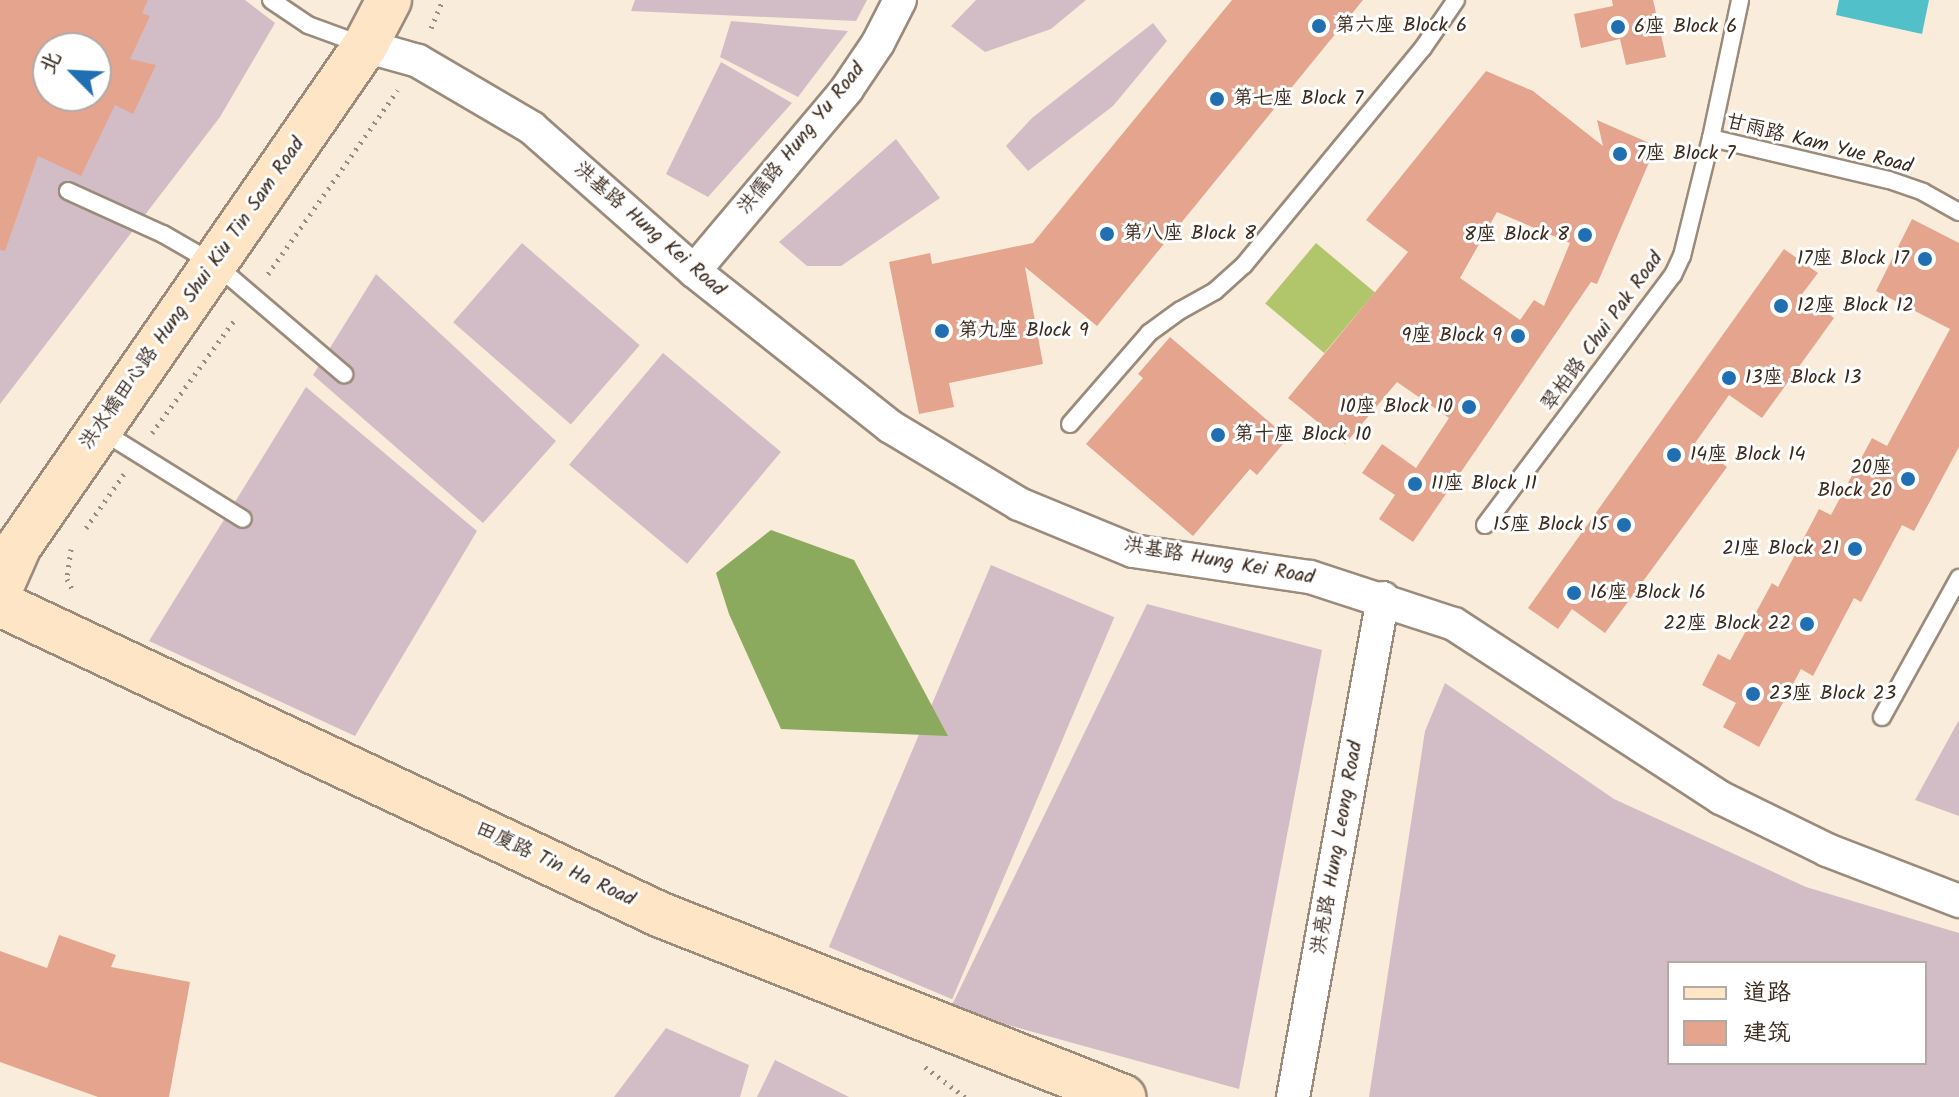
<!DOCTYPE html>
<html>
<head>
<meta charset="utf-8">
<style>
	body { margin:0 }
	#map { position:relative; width:1959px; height:1097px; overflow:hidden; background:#f9ecdb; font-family:Kalam,"LXGW WenKai TC",sans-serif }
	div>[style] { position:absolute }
	.industrial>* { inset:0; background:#d2bdc6; transform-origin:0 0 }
	.green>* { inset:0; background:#b1c56a; transform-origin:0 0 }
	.forest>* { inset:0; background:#8caa5e }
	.water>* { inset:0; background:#52c0c9 }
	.building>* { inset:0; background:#e4a48e }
	.path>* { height:5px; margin-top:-2.5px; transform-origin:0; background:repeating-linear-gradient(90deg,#9a8b7c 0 2px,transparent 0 8px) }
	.roads { filter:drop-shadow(2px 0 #9a8b7c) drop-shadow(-2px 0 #9a8b7c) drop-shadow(0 2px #9a8b7c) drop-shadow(0 -2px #9a8b7c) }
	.lane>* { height:16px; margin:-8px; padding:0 8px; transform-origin:8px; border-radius:8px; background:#fff }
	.street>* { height:32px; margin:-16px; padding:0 16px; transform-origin:16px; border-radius:16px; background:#fff }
	.secondary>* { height:44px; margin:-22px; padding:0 22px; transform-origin:22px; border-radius:22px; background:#fde5c5 }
	.dots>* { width:22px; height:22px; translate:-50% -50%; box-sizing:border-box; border:4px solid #fff; border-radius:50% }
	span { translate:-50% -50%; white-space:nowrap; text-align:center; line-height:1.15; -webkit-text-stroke:6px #fff; paint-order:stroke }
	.poi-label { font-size:20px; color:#3b2a1e }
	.left { translate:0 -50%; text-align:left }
	.right { translate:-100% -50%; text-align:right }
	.street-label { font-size:20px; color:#3b2a1e }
	.legend { position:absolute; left:1667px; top:961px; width:260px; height:104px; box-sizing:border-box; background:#fff; border:2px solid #b1aaa5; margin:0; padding:10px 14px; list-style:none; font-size:24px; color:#3b2a1e }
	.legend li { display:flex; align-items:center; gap:16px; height:40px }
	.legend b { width:40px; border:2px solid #b1aaa5 }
	.north { position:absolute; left:32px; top:32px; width:80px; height:80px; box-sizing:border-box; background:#fff; border:2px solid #b1aaa5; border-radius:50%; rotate:294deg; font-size:22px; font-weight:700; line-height:32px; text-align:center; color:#3b2a1e }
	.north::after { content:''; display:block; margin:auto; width:28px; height:36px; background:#1f6fb2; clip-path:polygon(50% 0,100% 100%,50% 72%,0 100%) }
</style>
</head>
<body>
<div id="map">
	<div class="industrial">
		<i style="clip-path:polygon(evenodd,0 0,245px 0,275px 23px,220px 117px,0 404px,0 0,48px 48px,96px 48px,96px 96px,48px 96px,48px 48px)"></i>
		<i style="clip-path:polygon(635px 0,867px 0,856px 21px,631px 11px)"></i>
		<i style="clip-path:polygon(976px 0,1086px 0,1051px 29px,985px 52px,951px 26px)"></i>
		<i style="clip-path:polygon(731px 21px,848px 31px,798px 97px,720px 57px)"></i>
		<i style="clip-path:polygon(1153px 23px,1167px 41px,1113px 106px,1028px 171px,1006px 146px,1032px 118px)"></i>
		<i style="clip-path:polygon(721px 62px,792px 103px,708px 197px,666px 174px)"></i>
		<i style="clip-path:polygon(896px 139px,940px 198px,841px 266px,807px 266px,779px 242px)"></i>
		<i style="left:522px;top:243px;width:156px;height:105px;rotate:41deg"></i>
		<i style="clip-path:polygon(376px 274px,556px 441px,483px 523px,313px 375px)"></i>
		<i style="left:663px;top:353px;width:154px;height:146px;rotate:40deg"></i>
		<i style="clip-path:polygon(306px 387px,477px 531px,355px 736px,149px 641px)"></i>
		<i style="left:991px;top:565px;width:134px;height:415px;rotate:23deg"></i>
		<i style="clip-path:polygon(1147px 604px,1322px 650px,1239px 1089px,950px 1009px)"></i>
		<i style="clip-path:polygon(evenodd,1445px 683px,1614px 799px,1806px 887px,1959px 933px,1959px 1097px,1369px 1097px,1425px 731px,1445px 683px,1669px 963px,1925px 963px,1925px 1063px,1669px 1063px,1669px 963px)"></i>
		<i style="clip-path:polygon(1959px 720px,1959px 816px,1915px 800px)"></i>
		<i style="clip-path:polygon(666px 1028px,749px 1065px,740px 1097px,614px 1097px)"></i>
		<i style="clip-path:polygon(775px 1060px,849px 1097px,757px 1097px)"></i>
	</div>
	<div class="green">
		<i style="left:1316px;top:243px;width:77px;height:79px;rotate:40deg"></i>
	</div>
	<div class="forest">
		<i style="clip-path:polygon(771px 530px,854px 560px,948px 736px,781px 729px,729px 614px,716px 573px)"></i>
	</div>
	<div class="water">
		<i style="clip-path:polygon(1839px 0,1929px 0,1922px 34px,1836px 15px)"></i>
	</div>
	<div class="building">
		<i style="clip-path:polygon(evenodd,0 0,148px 0,142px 13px,150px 16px,130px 59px,156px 65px,133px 114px,115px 105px,81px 176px,38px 156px,5px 251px,0 250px,0 0,48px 48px,96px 48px,96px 96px,48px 96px,48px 48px)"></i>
		<i style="clip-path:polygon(1232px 0,1363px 0,1097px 326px,1025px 267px,1043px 364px,949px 383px,954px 407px,919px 414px,889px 262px,930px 253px,932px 264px,1033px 243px)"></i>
		<i style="clip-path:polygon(1612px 0,1653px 0,1666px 57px,1626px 65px,1620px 39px,1581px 48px,1574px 14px,1613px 6px)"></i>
		<i style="clip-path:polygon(evenodd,1486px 71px,1533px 91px,1603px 146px,1597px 120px,1656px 146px,1597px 284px,1591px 282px,1413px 542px,1379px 519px,1395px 495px,1362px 473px,1382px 444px,1416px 468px,1449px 418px,1397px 382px,1345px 444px,1288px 398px,1408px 252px,1366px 220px,1486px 71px,1497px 212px,1570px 243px,1544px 306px,1534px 300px,1520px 320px,1460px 278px,1497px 212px)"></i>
		<i style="clip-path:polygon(1912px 219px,1959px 243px,1959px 447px,1914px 531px,1902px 525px,1861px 602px,1854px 598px,1813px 676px,1801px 669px,1759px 747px,1723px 727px,1736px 703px,1702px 685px,1718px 654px,1730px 660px,1772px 583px,1778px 587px,1819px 509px,1831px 515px,1872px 438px,1887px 446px,1950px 329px,1876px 291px)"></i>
		<i style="clip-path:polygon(1784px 249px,1818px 273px,1802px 294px,1834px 318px,1762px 418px,1729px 395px,1695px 443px,1727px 467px,1605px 633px,1572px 609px,1558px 629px,1528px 608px)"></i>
		<i style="clip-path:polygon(1170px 337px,1288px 438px,1257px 475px,1250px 469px,1193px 536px,1086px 444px,1143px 378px,1138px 374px)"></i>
		<i style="clip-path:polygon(59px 935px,116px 955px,111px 967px,190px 982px,169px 1097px,98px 1097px,0 1062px,0 951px,47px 968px)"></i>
	</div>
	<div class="path">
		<i style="left:431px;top:28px;width:30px;rotate:-67deg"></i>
		<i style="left:268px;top:274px;width:225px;rotate:-54.8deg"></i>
		<i style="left:152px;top:433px;width:142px;rotate:-53.9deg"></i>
		<i style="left:86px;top:528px;width:66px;rotate:-54.9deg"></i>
		<i style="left:71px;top:549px;width:30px;rotate:98deg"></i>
		<i style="left:67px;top:579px;width:15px;rotate:62deg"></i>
		<i style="left:925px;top:1067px;width:50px;rotate:36.9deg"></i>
	</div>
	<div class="roads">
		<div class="lane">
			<i style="left:271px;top:0;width:45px;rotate:34deg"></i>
			<i style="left:308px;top:25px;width:59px;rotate:20deg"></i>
			<i style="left:1711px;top:138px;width:183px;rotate:13.3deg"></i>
			<i style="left:1889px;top:180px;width:36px;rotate:19deg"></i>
			<i style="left:1923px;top:192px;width:41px;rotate:29.1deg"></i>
			<i style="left:68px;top:191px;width:104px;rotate:24.4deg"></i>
			<i style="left:163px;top:234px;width:60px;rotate:30deg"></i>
			<i style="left:215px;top:264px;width:170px;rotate:40.5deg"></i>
			<i style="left:1070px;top:424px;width:121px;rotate:-49deg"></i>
			<i style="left:1149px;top:333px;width:39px;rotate:-36deg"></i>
			<i style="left:1181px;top:310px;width:39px;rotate:-29deg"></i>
			<i style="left:1215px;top:291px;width:39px;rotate:-42deg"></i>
			<i style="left:1244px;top:265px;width:281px;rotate:-50.5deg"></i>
			<i style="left:1423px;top:48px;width:58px;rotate:-55.5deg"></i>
			<i style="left:100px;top:430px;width:168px;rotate:31.9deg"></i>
			<i style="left:1485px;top:525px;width:313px;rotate:-53.1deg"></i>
			<i style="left:1673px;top:275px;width:21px;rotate:-65deg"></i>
			<i style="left:1682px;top:256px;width:122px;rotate:-76.2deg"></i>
			<i style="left:1711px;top:138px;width:141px;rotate:-78.1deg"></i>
			<i style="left:1882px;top:717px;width:159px;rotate:-61deg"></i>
		</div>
		<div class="street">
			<i style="left:365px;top:46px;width:55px;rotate:15.8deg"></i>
			<i style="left:418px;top:61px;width:132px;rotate:30.4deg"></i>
			<i style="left:532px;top:128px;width:216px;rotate:41.4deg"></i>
			<i style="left:694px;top:271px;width:251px;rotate:38.4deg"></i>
			<i style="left:891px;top:427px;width:149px;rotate:31deg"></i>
			<i style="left:1019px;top:504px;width:123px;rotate:22.4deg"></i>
			<i style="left:1133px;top:551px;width:179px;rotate:8.4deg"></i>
			<i style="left:1310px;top:577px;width:151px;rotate:18.1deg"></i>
			<i style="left:1454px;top:624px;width:319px;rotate:33.1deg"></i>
			<i style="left:1721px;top:798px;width:118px;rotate:26.1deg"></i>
			<i style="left:1827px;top:850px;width:142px;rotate:21.1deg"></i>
			<i style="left:694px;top:271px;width:238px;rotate:-49.9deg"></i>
			<i style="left:847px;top:89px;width:55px;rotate:-56deg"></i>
			<i style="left:878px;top:43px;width:48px;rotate:-62.9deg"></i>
			<i style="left:1293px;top:1097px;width:507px;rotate:-79.78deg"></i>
		</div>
		<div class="secondary">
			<i style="left:0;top:589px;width:47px;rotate:-66.2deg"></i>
			<i style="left:19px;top:546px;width:608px;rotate:-55.32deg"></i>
			<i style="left:365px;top:46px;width:52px;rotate:-62.4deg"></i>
			<i style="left:0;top:604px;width:731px;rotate:25.2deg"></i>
			<i style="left:661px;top:915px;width:497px;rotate:21.5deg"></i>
		</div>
	</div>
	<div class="dots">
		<i style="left:1319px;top:26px;background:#1f6fb2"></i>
		<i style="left:1618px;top:27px;background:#1f6fb2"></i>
		<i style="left:1217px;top:99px;background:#1f6fb2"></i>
		<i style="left:1620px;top:154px;background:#1f6fb2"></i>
		<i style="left:1107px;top:234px;background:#1f6fb2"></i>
		<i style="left:1585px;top:235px;background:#1f6fb2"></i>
		<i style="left:1925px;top:259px;background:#1f6fb2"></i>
		<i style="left:1781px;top:306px;background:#1f6fb2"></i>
		<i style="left:942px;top:331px;background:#1f6fb2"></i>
		<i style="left:1518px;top:336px;background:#1f6fb2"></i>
		<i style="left:1729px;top:378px;background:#1f6fb2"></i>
		<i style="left:1469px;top:407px;background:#1f6fb2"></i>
		<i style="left:1218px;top:435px;background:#1f6fb2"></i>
		<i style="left:1674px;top:455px;background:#1f6fb2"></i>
		<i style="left:1908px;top:479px;background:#1f6fb2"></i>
		<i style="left:1415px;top:484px;background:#1f6fb2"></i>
		<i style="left:1624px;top:525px;background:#1f6fb2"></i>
		<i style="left:1855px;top:549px;background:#1f6fb2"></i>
		<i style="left:1574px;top:593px;background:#1f6fb2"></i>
		<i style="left:1807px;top:624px;background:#1f6fb2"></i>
		<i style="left:1753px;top:694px;background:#1f6fb2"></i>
	</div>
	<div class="poi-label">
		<span class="left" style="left:1335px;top:26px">第六座 Block 6</span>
		<span class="left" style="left:1634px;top:27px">6座 Block 6</span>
		<span class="left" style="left:1233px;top:99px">第七座 Block 7</span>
		<span class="left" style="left:1636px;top:154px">7座 Block 7</span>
		<span class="left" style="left:1123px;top:234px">第八座 Block 8</span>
		<span class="right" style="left:1569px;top:235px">8座 Block 8</span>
		<span class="right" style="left:1909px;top:259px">17座 Block 17</span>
		<span class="left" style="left:1797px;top:306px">12座 Block 12</span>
		<span class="left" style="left:958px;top:331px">第九座 Block 9</span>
		<span class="right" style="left:1502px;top:336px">9座 Block 9</span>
		<span class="left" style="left:1745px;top:378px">13座 Block 13</span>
		<span class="right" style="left:1453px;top:407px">10座 Block 10</span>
		<span class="left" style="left:1234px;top:435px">第十座 Block 10</span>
		<span class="left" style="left:1690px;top:455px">14座 Block 14</span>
		<span class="right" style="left:1892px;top:480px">20座<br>Block 20</span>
		<span class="left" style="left:1431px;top:484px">11座 Block 11</span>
		<span class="right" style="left:1608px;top:525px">15座 Block 15</span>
		<span class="right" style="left:1839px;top:549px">21座 Block 21</span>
		<span class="left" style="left:1590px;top:593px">16座 Block 16</span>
		<span class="right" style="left:1791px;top:624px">22座 Block 22</span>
		<span class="left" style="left:1769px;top:694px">23座 Block 23</span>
	</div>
	<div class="street-label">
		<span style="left:802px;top:139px;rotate:-51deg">洪儒路 Hung Yu Road</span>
		<span style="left:1819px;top:145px;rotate:14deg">甘雨路 Kam Yue Road</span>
		<span style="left:649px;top:230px;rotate:41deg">洪基路 Hung Kei Road</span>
		<span style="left:193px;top:294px;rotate:-55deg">洪水橋田心路 Hung Shui Kiu Tin Sam Road</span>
		<span style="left:1603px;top:332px;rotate:-54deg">翠柏路 Chui Pak Road</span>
		<span style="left:1219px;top:562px;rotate:10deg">洪基路 Hung Kei Road</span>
		<span style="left:1338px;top:848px;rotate:-80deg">洪亮路 Hung Leong Road</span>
		<span style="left:555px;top:865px;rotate:25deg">田廈路 Tin Ha Road</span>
	</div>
	<ul class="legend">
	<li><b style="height:10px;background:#fde5c5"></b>道路</li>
	<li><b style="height:22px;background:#e4a48e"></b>建筑</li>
	</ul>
	<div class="north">北</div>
</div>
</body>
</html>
